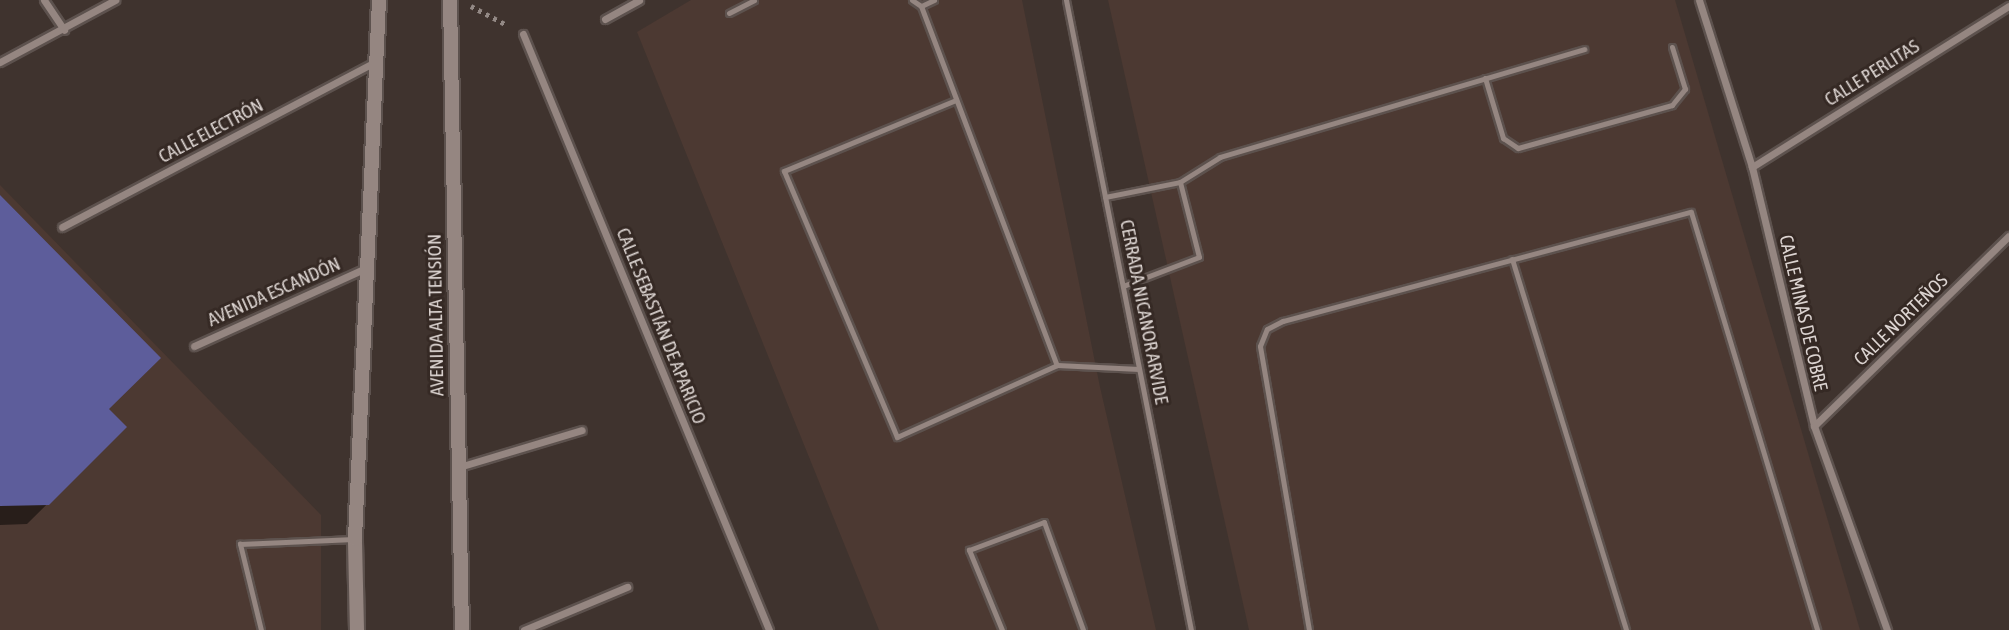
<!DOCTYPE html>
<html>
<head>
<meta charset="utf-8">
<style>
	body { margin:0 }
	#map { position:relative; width:2009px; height:630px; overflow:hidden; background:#3f332e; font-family:"Asap Condensed",sans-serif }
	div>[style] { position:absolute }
	.built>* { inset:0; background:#4c3932 }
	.shadow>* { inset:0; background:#0007 }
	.building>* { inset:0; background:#5d5d9b }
	.path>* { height:4.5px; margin-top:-2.25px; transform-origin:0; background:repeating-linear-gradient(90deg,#938985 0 3.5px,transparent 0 8.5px) }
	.roads { filter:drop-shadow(2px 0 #5d524e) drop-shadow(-2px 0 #5d524e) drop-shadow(0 2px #5d524e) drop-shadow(0 -2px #5d524e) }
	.lane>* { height:5px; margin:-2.5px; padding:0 2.5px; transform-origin:2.5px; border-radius:2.5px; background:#958681 }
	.street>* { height:7px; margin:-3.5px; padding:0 3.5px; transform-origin:3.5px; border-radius:3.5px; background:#958681 }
	.secondary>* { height:14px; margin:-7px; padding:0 7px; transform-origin:7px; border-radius:7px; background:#958681 }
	span { translate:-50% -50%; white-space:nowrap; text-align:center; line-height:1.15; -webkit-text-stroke:6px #352924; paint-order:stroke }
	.street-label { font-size:19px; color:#dcd4d1 }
</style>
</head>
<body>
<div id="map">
	<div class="built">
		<i style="clip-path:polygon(691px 0,1022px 0,1100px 387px,1156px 630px,879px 630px,637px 32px)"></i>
		<i style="clip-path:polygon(1108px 0,1675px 0,1860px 630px,1249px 630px)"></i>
		<i style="clip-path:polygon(0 185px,321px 515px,321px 630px,0 630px)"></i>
	</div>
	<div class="shadow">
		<i style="clip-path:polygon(0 197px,107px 409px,125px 427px,27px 524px,0 525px)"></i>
	</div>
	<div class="building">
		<i style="clip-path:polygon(0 195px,161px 358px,109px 409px,127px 427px,49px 505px,0 506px)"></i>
	</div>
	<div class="path">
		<i style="left:471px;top:6px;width:41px;rotate:27.8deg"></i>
	</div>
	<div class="roads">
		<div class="lane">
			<i style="left:912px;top:0;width:11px;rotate:34deg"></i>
			<i style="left:934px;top:0;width:14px;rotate:155deg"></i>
			<i style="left:921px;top:6px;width:384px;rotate:69.3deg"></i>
			<i style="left:1057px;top:365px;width:82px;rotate:2.8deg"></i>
			<i style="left:1066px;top:0;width:642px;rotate:78.78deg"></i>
			<i style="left:729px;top:13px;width:28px;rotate:-27deg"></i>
			<i style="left:1485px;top:78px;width:63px;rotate:73.3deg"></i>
			<i style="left:1503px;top:138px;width:18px;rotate:34deg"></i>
			<i style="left:1518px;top:148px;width:160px;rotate:-15.6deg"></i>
			<i style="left:1672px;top:105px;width:21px;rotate:-51deg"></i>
			<i style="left:1685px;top:89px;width:44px;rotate:-107.2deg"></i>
			<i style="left:956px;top:100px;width:186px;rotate:157.6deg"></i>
			<i style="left:784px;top:171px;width:289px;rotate:67deg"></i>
			<i style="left:897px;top:437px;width:175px;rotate:-24.2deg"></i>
			<i style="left:1180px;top:182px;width:47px;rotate:-32deg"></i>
			<i style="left:1220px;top:157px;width:380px;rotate:-16.5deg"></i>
			<i style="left:1105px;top:197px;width:76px;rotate:-11.3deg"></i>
			<i style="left:1180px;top:182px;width:77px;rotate:75.8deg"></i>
			<i style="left:1199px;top:257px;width:81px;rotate:159.1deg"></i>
			<i style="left:1512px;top:259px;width:388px;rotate:72.9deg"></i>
			<i style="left:261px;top:630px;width:89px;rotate:-103.7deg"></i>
			<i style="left:240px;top:544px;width:114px;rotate:-2.5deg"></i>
			<i style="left:1002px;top:630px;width:87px;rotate:-112.4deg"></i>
			<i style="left:969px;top:550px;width:80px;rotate:-20.5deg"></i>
			<i style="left:1044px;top:522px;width:115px;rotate:70.1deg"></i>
			<i style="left:1309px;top:630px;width:288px;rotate:-99.8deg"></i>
			<i style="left:1260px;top:346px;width:18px;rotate:-68deg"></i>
			<i style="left:1267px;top:329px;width:18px;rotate:-27deg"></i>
			<i style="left:1283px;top:321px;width:422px;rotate:-15deg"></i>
			<i style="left:1691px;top:212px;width:437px;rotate:73.2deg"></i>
		</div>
		<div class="street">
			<i style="left:44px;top:0;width:36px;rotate:56deg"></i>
			<i style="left:1699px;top:0;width:175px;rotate:72.4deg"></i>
			<i style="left:1752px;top:167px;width:266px;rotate:76.5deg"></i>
			<i style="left:1814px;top:426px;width:217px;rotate:70.3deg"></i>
			<i style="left:605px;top:19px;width:39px;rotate:-29deg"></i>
			<i style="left:523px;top:34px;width:645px;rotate:67.57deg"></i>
			<i style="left:0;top:62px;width:131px;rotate:-28.3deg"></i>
			<i style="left:1752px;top:167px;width:303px;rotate:-32.1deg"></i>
			<i style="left:62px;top:227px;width:354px;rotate:-27.8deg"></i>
			<i style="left:194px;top:346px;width:189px;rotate:-24.4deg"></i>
			<i style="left:1814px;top:426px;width:272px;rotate:-44.3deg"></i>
			<i style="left:459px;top:467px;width:128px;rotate:-16.7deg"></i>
			<i style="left:524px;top:630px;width:112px;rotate:-22.7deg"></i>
		</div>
		<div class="secondary">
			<i style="left:450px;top:0;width:630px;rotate:88.91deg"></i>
			<i style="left:357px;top:630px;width:91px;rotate:-91.3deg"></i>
			<i style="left:355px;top:539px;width:540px;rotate:-87.45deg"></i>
		</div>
	</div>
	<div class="street-label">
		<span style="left:1872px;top:73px;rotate:-32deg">CALLE PERLITAS</span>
		<span style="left:211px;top:131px;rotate:-28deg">CALLE ELECTRÓN</span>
		<span style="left:274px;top:292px;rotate:-24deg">AVENIDA ESCANDÓN</span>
		<span style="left:1144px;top:312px;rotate:79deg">CERRADA NICANOR ARVIDE</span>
		<span style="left:1803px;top:313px;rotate:77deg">CALLE MINAS DE COBRE</span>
		<span style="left:436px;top:315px;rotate:-91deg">AVENIDA ALTA TENSIÓN</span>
		<span style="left:1901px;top:320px;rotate:-44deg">CALLE NORTEÑOS</span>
		<span style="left:661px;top:326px;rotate:68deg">CALLE SEBASTIÁN DE APARICIO</span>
	</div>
</div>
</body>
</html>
